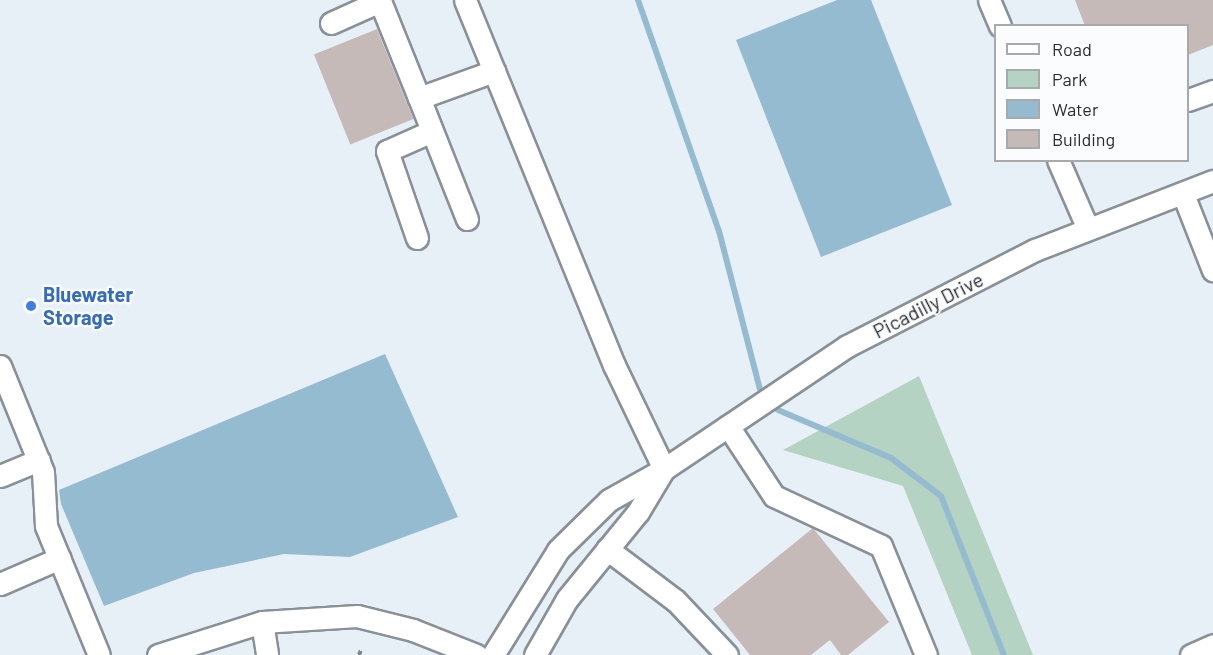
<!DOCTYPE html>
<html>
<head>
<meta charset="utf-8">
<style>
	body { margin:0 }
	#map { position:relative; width:1213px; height:655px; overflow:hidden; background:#e8f0f7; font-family:Barlow,sans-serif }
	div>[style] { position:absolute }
	.green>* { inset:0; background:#b4d3c2 }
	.water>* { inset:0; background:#95bbd0 }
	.stream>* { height:6px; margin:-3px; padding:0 3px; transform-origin:3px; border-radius:3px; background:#95bbd0 }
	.building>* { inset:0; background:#c6bab9; transform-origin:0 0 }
	.path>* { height:4px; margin-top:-2px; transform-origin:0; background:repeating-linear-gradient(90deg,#80868a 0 4.5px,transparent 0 7.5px) }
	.roads { filter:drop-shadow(2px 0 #899097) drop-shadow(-2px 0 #899097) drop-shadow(0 2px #899097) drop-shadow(0 -2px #899097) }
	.minor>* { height:21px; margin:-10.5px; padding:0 10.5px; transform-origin:10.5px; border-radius:10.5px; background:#fff }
	.dots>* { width:16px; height:16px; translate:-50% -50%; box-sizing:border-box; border:3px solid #fafcfd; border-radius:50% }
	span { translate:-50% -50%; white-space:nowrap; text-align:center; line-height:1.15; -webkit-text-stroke:4.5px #fafcfd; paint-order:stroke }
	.shop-label { font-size:20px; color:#366cbe; font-weight:700 }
	.left { translate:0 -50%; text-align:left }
	.street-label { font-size:20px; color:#2a2d30 }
	.legend { position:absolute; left:994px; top:24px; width:195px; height:138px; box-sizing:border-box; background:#fafcfd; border:2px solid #a7a9ab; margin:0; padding:8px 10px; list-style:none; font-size:18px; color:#2a2d30 }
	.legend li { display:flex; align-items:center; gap:12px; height:30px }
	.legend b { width:30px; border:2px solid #a7a9ab }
</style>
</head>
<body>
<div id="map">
	<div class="green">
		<i style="clip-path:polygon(919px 376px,1033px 655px,972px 655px,903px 486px,783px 450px)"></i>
	</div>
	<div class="water">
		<i style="clip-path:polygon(837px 0,871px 0,952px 205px,821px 257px,736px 40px)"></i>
		<i style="clip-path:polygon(385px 354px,458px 517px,350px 557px,284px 554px,194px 573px,104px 606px,61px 504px,59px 490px)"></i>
	</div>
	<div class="stream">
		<i style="left:638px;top:0;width:245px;rotate:70.7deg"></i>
		<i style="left:719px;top:231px;width:163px;rotate:75.5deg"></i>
		<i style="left:778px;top:410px;width:123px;rotate:23deg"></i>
		<i style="left:891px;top:458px;width:63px;rotate:37.2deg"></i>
		<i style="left:941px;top:496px;width:171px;rotate:68.4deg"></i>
	</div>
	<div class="building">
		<i style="clip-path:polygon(1075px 0,1213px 0,1213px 45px,1188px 55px,1188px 26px,1085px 26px)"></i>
		<i style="left:377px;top:29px;width:97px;height:68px;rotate:68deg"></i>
		<i style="clip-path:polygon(813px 528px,889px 622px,848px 655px,841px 655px,830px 640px,811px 655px,750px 655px,713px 609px)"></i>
	</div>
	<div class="path">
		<i style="left:359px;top:655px;width:5px;rotate:-68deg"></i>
	</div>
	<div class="roads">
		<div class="minor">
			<i style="left:465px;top:0;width:394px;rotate:67.8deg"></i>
			<i style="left:614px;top:365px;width:115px;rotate:64.3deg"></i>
			<i style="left:989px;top:0;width:28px;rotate:67deg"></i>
			<i style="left:331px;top:23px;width:54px;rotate:-24.2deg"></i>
			<i style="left:380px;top:1px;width:105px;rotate:68.1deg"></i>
			<i style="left:1188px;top:100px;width:27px;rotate:-20deg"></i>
			<i style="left:1058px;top:160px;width:75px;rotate:66.5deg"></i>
			<i style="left:1183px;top:194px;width:82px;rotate:68.5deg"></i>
			<i style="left:467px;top:219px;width:130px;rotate:-111.6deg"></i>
			<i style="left:419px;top:98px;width:80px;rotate:-19.8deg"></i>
			<i style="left:417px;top:238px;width:92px;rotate:-109deg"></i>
			<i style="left:387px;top:151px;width:49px;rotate:-24deg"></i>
			<i style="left:0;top:366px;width:114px;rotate:67.9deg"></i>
			<i style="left:43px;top:472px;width:54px;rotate:86.8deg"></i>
			<i style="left:46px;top:526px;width:139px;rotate:67.7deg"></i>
			<i style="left:728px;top:426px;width:84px;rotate:56.7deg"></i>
			<i style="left:774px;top:496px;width:118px;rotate:25deg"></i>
			<i style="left:881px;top:546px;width:118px;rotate:67.6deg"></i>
			<i style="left:0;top:476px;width:42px;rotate:-22.3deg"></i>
			<i style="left:607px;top:549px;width:86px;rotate:37deg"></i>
			<i style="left:676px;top:601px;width:74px;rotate:46.6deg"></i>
			<i style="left:0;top:584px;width:65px;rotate:-23.4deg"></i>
			<i style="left:262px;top:622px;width:33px;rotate:81deg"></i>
			<i style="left:158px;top:655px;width:109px;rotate:-17.6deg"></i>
			<i style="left:262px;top:622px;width:95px;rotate:-3.6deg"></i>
			<i style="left:357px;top:616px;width:58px;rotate:14deg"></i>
			<i style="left:413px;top:630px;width:68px;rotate:21.6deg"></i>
			<i style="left:493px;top:655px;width:123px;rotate:-58.2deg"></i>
			<i style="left:558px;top:550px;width:71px;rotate:-44.4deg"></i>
			<i style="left:609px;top:500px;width:63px;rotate:-29.4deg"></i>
			<i style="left:664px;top:469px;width:220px;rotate:-33.9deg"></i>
			<i style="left:847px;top:346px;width:211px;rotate:-27.1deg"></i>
			<i style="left:1035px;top:250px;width:191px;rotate:-21.2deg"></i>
			<i style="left:535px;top:655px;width:64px;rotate:-60.3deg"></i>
			<i style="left:567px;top:599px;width:112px;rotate:-50.8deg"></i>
			<i style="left:638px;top:512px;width:47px;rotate:-59deg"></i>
			<i style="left:1191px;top:655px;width:24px;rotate:-24deg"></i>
		</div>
	</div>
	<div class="dots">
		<i style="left:31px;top:306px;background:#3f7fe0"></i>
	</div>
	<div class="shop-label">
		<span class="left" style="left:43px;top:306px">Bluewater<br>Storage</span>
	</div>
	<div class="street-label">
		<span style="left:928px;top:305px;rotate:-27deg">Picadilly Drive</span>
	</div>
	<ul class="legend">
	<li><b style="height:8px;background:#fff"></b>Road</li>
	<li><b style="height:16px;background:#b4d3c2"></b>Park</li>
	<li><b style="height:16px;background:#95bbd0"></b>Water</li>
	<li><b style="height:16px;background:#c6bab9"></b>Building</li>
	</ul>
</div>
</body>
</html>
